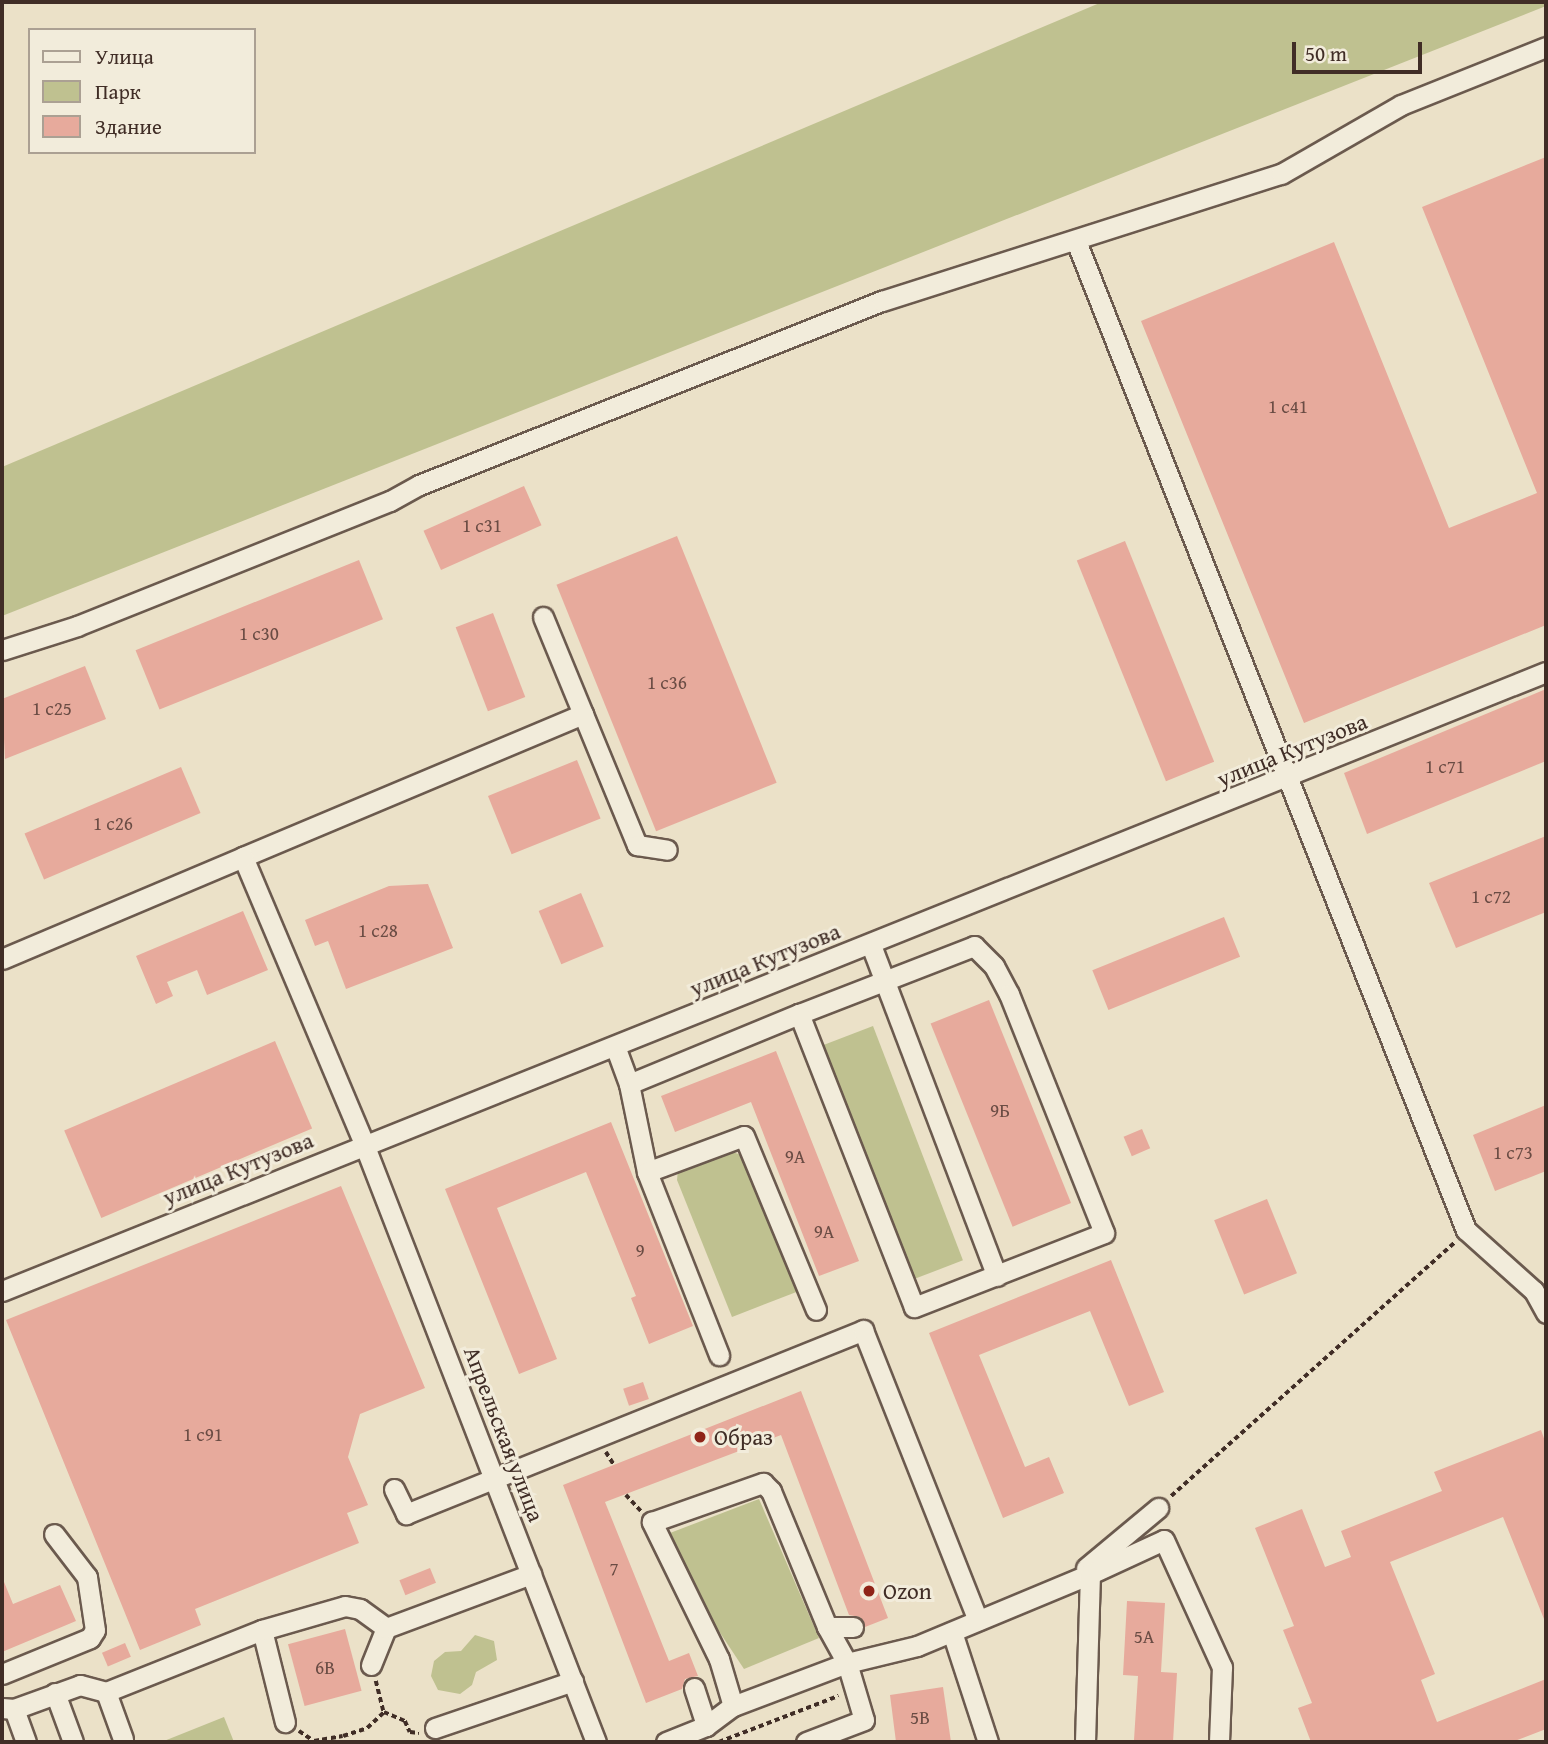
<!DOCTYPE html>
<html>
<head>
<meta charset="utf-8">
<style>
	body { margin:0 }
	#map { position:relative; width:1548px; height:1744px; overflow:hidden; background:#ebe1c8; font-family:"Gentium Book Plus",serif }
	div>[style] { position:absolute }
	.green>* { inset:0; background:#bfc190; transform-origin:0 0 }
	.building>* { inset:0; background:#e7aa9c; transform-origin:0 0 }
	.path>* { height:3.5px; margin-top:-1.75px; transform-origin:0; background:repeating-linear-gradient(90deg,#402d26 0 5px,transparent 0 8.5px) }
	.roads { filter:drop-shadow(2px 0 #6b5a4e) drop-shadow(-2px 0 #6b5a4e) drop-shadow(0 2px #6b5a4e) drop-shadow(0 -2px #6b5a4e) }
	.minor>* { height:19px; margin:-9.5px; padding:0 9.5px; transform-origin:9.5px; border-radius:9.5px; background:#f2ecdb }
	.dots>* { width:19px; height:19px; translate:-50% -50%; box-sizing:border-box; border:4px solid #f2ecdb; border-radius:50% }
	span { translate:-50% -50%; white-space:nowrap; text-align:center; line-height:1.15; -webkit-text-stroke:6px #f2ecdb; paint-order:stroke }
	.number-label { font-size:19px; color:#6a4c44 }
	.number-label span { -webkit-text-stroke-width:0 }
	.street-label { font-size:23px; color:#402d26 }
	.poi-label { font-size:23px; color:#402d26 }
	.left { translate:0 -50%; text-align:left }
	.frame { position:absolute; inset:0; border:4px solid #402d26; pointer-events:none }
	.legend { position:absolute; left:28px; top:28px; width:228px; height:126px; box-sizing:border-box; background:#f2ecdb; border:2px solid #aba093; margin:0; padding:9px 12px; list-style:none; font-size:21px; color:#402d26 }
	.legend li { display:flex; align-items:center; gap:14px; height:35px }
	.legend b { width:35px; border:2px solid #aba093 }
	.scale { position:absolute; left:1292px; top:42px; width:130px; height:32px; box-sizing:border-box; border:4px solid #402d26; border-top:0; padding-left:9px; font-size:21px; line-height:24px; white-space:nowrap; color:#402d26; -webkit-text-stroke:5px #f2ecdb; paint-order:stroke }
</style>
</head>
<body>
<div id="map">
	<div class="green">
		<i style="clip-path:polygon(1102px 2px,1546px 2px,1546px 6px,2px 616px,2px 467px)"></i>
		<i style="left:873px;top:1026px;width:251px;height:53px;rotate:69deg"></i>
		<i style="clip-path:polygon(727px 1150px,744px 1156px,799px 1291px,732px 1317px,677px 1180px,678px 1170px)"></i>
		<i style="clip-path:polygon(759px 1499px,819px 1638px,744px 1669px,699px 1601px,670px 1533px)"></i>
		<i style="clip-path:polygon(475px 1635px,494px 1641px,497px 1660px,476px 1672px,472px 1685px,460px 1694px,438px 1690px,431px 1676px,434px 1661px,445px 1652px,461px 1651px)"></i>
		<i style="clip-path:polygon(224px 1717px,234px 1742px,165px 1742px,164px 1741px)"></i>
	</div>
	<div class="building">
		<i style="clip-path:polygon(1546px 157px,1546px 625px,1304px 723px,1141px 321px,1334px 242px,1449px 528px,1537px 493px,1422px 207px)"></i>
		<i style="left:524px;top:486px;width:43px;height:110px;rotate:66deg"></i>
		<i style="left:677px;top:536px;width:266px;height:130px;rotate:68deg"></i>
		<i style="left:1125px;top:541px;width:238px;height:52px;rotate:68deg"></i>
		<i style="left:359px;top:560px;width:64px;height:241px;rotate:68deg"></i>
		<i style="left:493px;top:613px;width:90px;height:40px;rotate:69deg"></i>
		<i style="clip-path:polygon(85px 666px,106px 719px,5px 759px,2px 699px)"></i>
		<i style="clip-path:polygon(1546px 689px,1546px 761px,1367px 834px,1344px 773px)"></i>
		<i style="left:577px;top:760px;width:63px;height:96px;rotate:68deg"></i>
		<i style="left:181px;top:767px;width:50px;height:170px;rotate:67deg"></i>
		<i style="clip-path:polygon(1546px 836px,1546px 912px,1456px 948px,1429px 883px)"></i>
		<i style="clip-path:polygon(428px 884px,453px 948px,346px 989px,328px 941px,315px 946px,305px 920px,389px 886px)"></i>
		<i style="left:581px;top:893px;width:58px;height:46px;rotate:67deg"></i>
		<i style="clip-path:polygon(243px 911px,268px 970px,207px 995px,197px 970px,167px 982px,173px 996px,156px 1004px,136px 956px)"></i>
		<i style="left:1224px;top:917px;width:43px;height:142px;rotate:68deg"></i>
		<i style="left:989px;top:1000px;width:219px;height:63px;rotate:68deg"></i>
		<i style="left:275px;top:1041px;width:95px;height:229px;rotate:67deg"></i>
		<i style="clip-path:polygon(776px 1051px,859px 1261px,819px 1276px,751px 1102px,675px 1132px,661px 1096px)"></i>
		<i style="clip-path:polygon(1546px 1105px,1546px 1171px,1495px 1191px,1473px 1135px)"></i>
		<i style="clip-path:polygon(611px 1122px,693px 1326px,649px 1344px,631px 1298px,636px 1296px,586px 1172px,497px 1208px,557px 1359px,519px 1374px,445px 1189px)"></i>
		<i style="left:1142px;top:1129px;width:21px;height:20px;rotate:67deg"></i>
		<i style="clip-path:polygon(341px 1186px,425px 1388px,360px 1414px,348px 1457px,368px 1505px,347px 1513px,359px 1543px,195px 1609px,201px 1625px,140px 1650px,6px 1320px)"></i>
		<i style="left:1267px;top:1199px;width:80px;height:57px;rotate:68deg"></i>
		<i style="clip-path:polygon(1111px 1260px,1164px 1392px,1129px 1406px,1090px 1311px,979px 1355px,1025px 1467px,1049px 1457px,1064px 1493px,1003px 1518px,929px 1333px)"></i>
		<i style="left:643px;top:1382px;width:18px;height:21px;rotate:71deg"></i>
		<i style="clip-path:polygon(801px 1391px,888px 1618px,865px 1627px,860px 1617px,849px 1615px,781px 1435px,605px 1502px,669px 1661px,689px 1653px,698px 1676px,685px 1679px,682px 1689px,646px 1703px,563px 1485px)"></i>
		<i style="clip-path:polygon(1541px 1430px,1546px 1444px,1546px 1624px,1503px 1517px,1390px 1562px,1435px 1674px,1421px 1680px,1437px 1722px,1546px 1679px,1546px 1729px,1512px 1742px,1311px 1742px,1298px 1708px,1312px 1703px,1283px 1630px,1294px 1626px,1255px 1528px,1302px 1509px,1325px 1567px,1351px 1557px,1341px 1531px,1442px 1491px,1434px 1472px)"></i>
		<i style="left:430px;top:1568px;width:16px;height:33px;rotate:68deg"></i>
		<i style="clip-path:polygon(2px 1577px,13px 1604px,60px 1585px,76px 1621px,2px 1652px)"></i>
		<i style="clip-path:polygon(1127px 1601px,1165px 1603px,1161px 1672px,1177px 1673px,1173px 1742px,1134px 1740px,1138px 1676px,1123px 1675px)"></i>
		<i style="left:345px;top:1629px;width:64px;height:59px;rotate:75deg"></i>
		<i style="left:125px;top:1643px;width:15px;height:25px;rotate:67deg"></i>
		<i style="clip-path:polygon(943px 1687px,951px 1742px,896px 1742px,890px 1695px)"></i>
	</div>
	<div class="path">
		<i style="left:606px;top:1452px;width:15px;rotate:58deg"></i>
		<i style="left:626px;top:1495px;width:22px;rotate:47deg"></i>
		<i style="left:1171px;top:1496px;width:381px;rotate:-41.8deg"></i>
		<i style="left:376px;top:1681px;width:32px;rotate:76deg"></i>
		<i style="left:384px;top:1712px;width:23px;rotate:23deg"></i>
		<i style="left:405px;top:1721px;width:12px;rotate:66deg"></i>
		<i style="left:410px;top:1732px;width:9px;rotate:6deg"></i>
		<i style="left:299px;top:1731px;width:18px;rotate:34deg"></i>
		<i style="left:314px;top:1741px;width:29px;rotate:-10deg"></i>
		<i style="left:343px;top:1736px;width:25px;rotate:-18deg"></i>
		<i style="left:367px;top:1728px;width:23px;rotate:-43deg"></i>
		<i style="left:719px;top:1742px;width:128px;rotate:-21.1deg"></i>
	</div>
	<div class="roads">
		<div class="minor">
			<i style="left:1076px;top:241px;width:1063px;rotate:68.48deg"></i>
			<i style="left:1466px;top:1230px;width:91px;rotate:41.9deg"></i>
			<i style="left:1534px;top:1291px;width:25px;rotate:61deg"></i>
			<i style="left:543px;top:617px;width:105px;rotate:67.6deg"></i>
			<i style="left:583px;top:714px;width:369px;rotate:157.2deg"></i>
			<i style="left:243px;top:857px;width:311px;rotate:67.1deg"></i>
			<i style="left:364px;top:1144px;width:641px;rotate:68.8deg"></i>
			<i style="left:2px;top:650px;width:79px;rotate:-17.7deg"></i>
			<i style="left:77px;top:626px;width:337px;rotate:-21.8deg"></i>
			<i style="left:390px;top:501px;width:33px;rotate:-29deg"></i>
			<i style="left:419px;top:485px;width:498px;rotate:-21.7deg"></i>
			<i style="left:882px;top:301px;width:419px;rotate:-17.7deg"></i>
			<i style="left:1281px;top:174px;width:138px;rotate:-29.9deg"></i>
			<i style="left:1401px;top:105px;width:156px;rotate:-21.8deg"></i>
			<i style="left:583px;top:714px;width:142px;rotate:67.6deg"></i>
			<i style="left:637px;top:845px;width:30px;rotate:9deg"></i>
			<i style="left:871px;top:945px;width:354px;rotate:69.2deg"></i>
			<i style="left:2px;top:959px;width:262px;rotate:-22.9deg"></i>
			<i style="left:615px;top:1046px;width:40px;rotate:69.8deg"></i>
			<i style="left:629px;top:1084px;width:90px;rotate:78.4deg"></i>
			<i style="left:647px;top:1172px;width:197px;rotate:68.5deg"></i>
			<i style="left:629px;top:1084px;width:184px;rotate:-22.4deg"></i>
			<i style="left:799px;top:1014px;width:188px;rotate:-21.2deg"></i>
			<i style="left:974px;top:946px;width:28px;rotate:45deg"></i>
			<i style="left:994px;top:966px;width:32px;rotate:62deg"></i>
			<i style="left:1009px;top:994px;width:257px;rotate:68.3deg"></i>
			<i style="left:1104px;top:1233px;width:204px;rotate:158.7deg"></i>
			<i style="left:914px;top:1307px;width:315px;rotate:-111.4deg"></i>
			<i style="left:647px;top:1172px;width:103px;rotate:-20.4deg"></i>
			<i style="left:744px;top:1136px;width:188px;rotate:67.5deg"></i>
			<i style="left:2px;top:1291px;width:1663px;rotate:-21.85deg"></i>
			<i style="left:394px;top:1489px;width:28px;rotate:64deg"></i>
			<i style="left:406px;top:1514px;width:493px;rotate:-21.9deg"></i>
			<i style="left:863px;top:1330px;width:312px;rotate:68.4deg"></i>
			<i style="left:1086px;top:1568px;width:94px;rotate:-39.8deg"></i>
			<i style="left:827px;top:1627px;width:26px"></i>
			<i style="left:262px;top:1630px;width:95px;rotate:76deg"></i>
			<i style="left:952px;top:1632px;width:116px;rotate:71.9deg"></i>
			<i style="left:371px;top:1665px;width:40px;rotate:-68deg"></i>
			<i style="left:2px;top:1674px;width:95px;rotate:-22.2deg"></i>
			<i style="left:90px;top:1638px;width:9px;rotate:-58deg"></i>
			<i style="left:95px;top:1630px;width:54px;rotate:-98.6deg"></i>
			<i style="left:87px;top:1577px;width:54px;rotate:-127.5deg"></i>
			<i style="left:694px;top:1688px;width:40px;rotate:72deg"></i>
			<i style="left:106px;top:1692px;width:50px;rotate:70.1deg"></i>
			<i style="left:55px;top:1693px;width:52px;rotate:69.8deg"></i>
			<i style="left:733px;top:1706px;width:49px;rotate:-106.6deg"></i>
			<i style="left:719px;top:1659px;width:153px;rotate:-116.1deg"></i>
			<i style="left:652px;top:1522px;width:118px;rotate:-19.4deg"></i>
			<i style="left:763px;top:1483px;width:11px;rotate:45deg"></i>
			<i style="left:771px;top:1491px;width:147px;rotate:67.6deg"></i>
			<i style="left:827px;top:1627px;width:41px;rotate:60.9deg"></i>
			<i style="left:847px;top:1663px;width:59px;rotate:73.4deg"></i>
			<i style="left:864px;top:1720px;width:62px;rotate:159.2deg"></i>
			<i style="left:2px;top:1708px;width:12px;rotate:5deg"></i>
			<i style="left:14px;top:1709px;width:70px;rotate:-20deg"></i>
			<i style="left:80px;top:1685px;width:27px;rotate:15deg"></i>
			<i style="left:106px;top:1692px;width:168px;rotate:-21.7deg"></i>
			<i style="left:262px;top:1630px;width:86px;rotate:-16.1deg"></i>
			<i style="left:345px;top:1606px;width:15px;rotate:11deg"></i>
			<i style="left:360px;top:1609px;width:32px;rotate:36deg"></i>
			<i style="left:386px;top:1628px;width:155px;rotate:-20.4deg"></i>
			<i style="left:14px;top:1709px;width:35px;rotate:70deg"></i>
			<i style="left:435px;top:1728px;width:146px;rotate:-18.8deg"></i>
			<i style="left:666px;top:1742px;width:43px;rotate:-21.8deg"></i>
			<i style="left:706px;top:1726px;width:34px;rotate:-37deg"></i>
			<i style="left:733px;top:1706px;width:122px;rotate:-20.7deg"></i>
			<i style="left:847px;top:1663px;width:72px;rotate:-13.7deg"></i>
			<i style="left:917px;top:1646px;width:187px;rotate:-22.6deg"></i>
			<i style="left:1085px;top:1742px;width:168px;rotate:-88.3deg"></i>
			<i style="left:1090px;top:1574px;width:81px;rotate:-24.7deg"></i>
			<i style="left:1164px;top:1540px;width:140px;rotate:65.5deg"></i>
			<i style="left:1222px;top:1667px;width:75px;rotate:92.3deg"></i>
		</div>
	</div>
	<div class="dots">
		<i style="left:700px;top:1437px;background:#8f2418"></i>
		<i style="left:869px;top:1591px;background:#8f2418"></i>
	</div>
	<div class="number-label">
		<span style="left:1288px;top:407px">1 с41</span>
		<span style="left:482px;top:526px">1 с31</span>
		<span style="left:259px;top:634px">1 с30</span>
		<span style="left:667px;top:683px">1 с36</span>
		<span style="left:52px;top:709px">1 с25</span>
		<span style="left:1445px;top:767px">1 с71</span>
		<span style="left:113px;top:824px">1 с26</span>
		<span style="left:1491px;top:897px">1 с72</span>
		<span style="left:378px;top:931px">1 с28</span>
		<span style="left:1000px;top:1111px">9Б</span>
		<span style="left:1513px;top:1153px">1 с73</span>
		<span style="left:795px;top:1157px">9А</span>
		<span style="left:824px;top:1232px">9А</span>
		<span style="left:640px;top:1251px">9</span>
		<span style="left:203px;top:1435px">1 с91</span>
		<span style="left:614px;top:1569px">7</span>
		<span style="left:1144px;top:1637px">5А</span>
		<span style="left:325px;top:1668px">6В</span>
		<span style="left:920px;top:1718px">5В</span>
	</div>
	<div class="street-label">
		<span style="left:1292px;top:750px;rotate:-22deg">улица Кутузова</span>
		<span style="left:765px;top:960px;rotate:-22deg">улица Кутузова</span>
		<span style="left:238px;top:1169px;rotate:-22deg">улица Кутузова</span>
		<span style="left:504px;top:1434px;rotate:69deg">Апрельская улица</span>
	</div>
	<div class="poi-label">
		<span class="left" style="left:714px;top:1437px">Образ</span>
		<span class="left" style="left:883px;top:1591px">Ozon</span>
	</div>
	<div class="frame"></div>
	<ul class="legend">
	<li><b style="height:9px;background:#f2ecdb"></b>Улица</li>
	<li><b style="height:19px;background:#bfc190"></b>Парк</li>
	<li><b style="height:19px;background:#e7aa9c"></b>Здание</li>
	</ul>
	<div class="scale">50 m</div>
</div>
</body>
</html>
